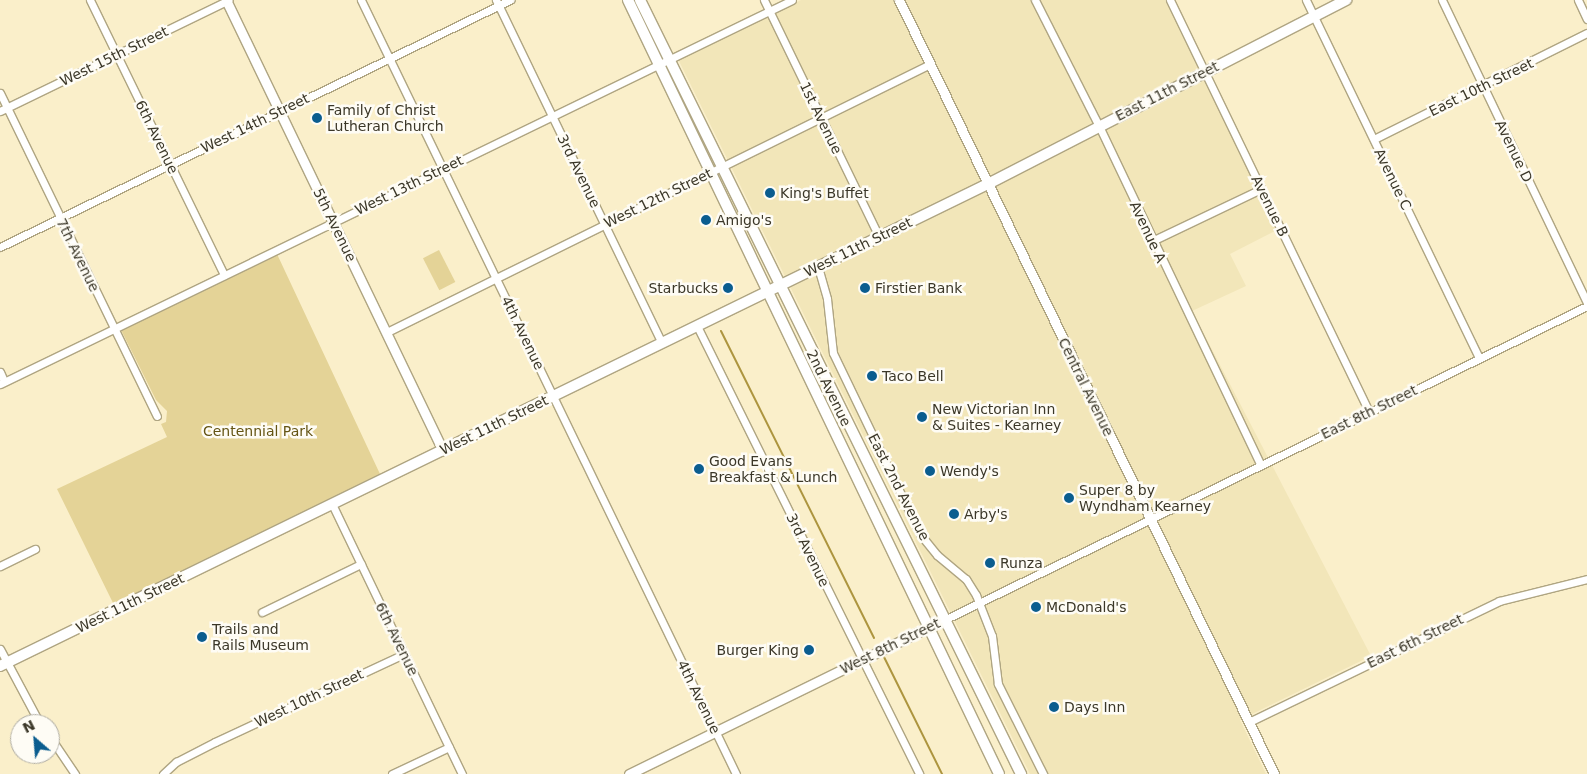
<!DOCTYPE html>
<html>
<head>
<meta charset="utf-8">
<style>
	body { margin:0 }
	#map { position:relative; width:1587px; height:774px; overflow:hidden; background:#faefca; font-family:"DejaVu Sans",sans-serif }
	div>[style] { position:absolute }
	.built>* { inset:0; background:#f2e6b9 }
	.green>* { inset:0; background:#e4d397; transform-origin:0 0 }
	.stream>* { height:2px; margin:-1px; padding:0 1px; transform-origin:1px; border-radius:1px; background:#ad953f }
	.roads { filter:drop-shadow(1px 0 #afa582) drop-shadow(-1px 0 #afa582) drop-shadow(0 1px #afa582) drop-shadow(0 -1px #afa582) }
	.minor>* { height:7px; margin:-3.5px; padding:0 3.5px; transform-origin:3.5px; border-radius:3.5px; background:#fff }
	.tertiary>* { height:9px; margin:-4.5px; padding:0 4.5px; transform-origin:4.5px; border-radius:4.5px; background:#fff }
	.secondary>* { height:10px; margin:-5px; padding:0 5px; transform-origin:5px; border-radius:5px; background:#fff }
	.dots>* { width:14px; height:14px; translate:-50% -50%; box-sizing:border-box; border:2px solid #fefcf5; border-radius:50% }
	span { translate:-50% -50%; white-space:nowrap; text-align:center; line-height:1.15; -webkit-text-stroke:5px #fefcf5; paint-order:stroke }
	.street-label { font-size:14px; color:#3b3728 }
	.poi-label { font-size:14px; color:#3b3728 }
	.left { translate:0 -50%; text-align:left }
	.right { translate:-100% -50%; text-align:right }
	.park-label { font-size:14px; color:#645413 }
	.north { position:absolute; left:10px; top:714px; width:50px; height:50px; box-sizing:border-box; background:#fefcf5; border:1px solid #b0ada3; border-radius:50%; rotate:333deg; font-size:14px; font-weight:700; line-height:20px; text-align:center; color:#3b3728 }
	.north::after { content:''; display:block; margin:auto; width:18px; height:22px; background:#0b5d8f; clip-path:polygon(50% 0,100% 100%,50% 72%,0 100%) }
</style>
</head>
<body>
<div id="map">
	<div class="built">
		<i style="clip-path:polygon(801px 0,1165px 0,1277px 230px,1230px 254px,1246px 286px,1192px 311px,1371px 656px,1240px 720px,1266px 774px,1030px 774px,678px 59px)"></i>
	</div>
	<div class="green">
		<i style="left:439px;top:250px;width:36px;height:18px;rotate:63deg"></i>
		<i style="clip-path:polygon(277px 254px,380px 474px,114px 605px,57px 489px,167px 437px,161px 424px,166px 422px,167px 411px,156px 400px,121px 330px)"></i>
	</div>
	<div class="stream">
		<i style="left:721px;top:331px;width:343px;rotate:63.5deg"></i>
		<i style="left:884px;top:657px;width:131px;rotate:63.6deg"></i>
	</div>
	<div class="roads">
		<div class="minor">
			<i style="left:90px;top:0;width:306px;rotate:64deg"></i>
			<i style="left:361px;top:0;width:860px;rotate:64.15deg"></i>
			<i style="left:496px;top:0;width:381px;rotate:64.2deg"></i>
			<i style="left:764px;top:0;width:263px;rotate:64.1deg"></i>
			<i style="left:1035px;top:0;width:141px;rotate:63.1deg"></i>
			<i style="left:1099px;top:126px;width:376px;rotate:64.5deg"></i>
			<i style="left:1170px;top:0;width:457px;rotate:64.2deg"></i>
			<i style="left:1306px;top:0;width:398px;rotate:64.2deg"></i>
			<i style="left:1442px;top:0;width:335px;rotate:64.4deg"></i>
			<i style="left:1578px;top:0;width:21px;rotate:65deg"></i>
			<i style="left:0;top:93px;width:359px;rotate:64.1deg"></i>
			<i style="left:0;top:111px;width:254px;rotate:-25.9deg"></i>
			<i style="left:1374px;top:139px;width:238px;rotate:-26.5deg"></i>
			<i style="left:1152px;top:241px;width:121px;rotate:-25.5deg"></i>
			<i style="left:0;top:247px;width:567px;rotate:-25.84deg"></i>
			<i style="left:818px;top:267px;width:33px;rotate:74deg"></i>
			<i style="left:827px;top:299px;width:54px;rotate:83.7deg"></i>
			<i style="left:833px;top:353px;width:201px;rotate:64.3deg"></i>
			<i style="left:920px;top:534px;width:27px;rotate:51deg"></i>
			<i style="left:937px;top:555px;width:38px;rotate:40deg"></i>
			<i style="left:966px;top:579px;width:19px;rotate:58deg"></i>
			<i style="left:976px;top:595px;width:44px;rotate:68.7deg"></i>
			<i style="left:992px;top:636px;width:48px;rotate:82.9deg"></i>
			<i style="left:998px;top:684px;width:101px;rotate:63.4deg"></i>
			<i style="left:697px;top:326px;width:500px;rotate:63.6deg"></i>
			<i style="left:387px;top:332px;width:606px;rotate:-26.27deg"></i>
			<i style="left:0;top:372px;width:10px;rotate:66deg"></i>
			<i style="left:0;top:384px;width:880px;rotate:-25.87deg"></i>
			<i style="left:332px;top:504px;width:300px;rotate:64.3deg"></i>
			<i style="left:0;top:566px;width:39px;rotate:-26deg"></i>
			<i style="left:262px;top:612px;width:110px;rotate:-25.9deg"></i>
			<i style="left:944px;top:620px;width:716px;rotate:-26.03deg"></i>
			<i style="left:0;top:649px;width:85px;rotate:61.9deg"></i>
			<i style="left:1249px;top:722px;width:278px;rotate:-25.8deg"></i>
			<i style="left:1499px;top:601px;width:91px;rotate:-14deg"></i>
			<i style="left:50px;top:737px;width:45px;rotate:56deg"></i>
			<i style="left:163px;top:774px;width:18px;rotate:-43deg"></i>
			<i style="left:176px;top:762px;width:44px;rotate:-27.1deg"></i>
			<i style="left:215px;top:742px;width:208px;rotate:-25deg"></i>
			<i style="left:392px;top:774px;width:63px;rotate:-25.3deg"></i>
		</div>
		<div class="tertiary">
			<i style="left:226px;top:0;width:500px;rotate:64.3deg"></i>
			<i style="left:899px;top:0;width:860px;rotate:64.15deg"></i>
			<i style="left:629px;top:774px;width:351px;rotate:-26.1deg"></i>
		</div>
		<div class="secondary">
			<i style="left:628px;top:0;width:858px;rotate:64.39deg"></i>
			<i style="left:640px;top:0;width:863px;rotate:63.79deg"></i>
			<i style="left:0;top:666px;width:1099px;rotate:-26.01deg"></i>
			<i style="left:988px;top:184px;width:403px;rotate:-27.2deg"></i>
		</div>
	</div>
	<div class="dots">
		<i style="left:317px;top:118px;background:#0b5d8f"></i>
		<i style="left:770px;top:193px;background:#0b5d8f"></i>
		<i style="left:706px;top:220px;background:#0b5d8f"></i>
		<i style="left:728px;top:288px;background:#0b5d8f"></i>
		<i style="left:865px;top:288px;background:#0b5d8f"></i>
		<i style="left:872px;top:376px;background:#0b5d8f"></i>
		<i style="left:922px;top:417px;background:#0b5d8f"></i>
		<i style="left:699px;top:469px;background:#0b5d8f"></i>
		<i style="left:930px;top:471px;background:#0b5d8f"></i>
		<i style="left:1069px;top:498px;background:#0b5d8f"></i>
		<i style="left:954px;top:514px;background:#0b5d8f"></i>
		<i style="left:990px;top:563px;background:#0b5d8f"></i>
		<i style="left:1036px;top:607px;background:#0b5d8f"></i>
		<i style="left:202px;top:637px;background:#0b5d8f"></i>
		<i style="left:809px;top:650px;background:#0b5d8f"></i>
		<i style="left:1054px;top:707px;background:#0b5d8f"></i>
	</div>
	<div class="street-label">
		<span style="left:114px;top:56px;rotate:-26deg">West 15th Street</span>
		<span style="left:1481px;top:87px;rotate:-26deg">East 10th Street</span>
		<span style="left:1167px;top:91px;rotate:-27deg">East 11th Street</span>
		<span style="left:821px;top:118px;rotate:64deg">1st Avenue</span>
		<span style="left:255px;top:123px;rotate:-26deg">West 14th Street</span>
		<span style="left:157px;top:137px;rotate:64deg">6th Avenue</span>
		<span style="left:1514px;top:151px;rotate:64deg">Avenue D</span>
		<span style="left:579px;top:171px;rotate:64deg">3rd Avenue</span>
		<span style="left:1393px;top:179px;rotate:64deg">Avenue C</span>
		<span style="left:409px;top:185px;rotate:-26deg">West 13th Street</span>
		<span style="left:658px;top:198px;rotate:-26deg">West 12th Street</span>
		<span style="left:1270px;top:206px;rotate:64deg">Avenue B</span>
		<span style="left:335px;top:225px;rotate:64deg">5th Avenue</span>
		<span style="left:1148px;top:232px;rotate:65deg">Avenue A</span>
		<span style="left:858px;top:247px;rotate:-26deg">West 11th Street</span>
		<span style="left:78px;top:255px;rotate:64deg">7th Avenue</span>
		<span style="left:523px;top:333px;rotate:64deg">4th Avenue</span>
		<span style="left:1086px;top:387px;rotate:64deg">Central Avenue</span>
		<span style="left:829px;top:388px;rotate:64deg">2nd Avenue</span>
		<span style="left:1369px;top:412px;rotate:-26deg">East 8th Street</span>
		<span style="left:494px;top:425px;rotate:-26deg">West 11th Street</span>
		<span style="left:899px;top:487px;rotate:63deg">East 2nd Avenue</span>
		<span style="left:808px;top:550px;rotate:64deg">3rd Avenue</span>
		<span style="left:130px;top:603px;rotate:-26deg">West 11th Street</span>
		<span style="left:397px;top:639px;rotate:64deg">6th Avenue</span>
		<span style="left:1415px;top:641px;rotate:-26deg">East 6th Street</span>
		<span style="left:890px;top:646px;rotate:-26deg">West 8th Street</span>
		<span style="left:699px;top:697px;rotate:64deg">4th Avenue</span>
		<span style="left:309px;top:698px;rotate:-25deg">West 10th Street</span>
	</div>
	<div class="poi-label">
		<span class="left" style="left:327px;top:118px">Family of Christ<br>Lutheran Church</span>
		<span class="left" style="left:780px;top:193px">King's Buffet</span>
		<span class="left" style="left:716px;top:220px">Amigo's</span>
		<span class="right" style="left:718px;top:288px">Starbucks</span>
		<span class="left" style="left:875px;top:288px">Firstier Bank</span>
		<span class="left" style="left:882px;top:376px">Taco Bell</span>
		<span class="left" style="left:932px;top:417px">New Victorian Inn<br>&amp; Suites - Kearney</span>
		<span class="left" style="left:709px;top:469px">Good Evans<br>Breakfast &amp; Lunch</span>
		<span class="left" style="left:940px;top:471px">Wendy's</span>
		<span class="left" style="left:1079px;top:498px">Super 8 by<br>Wyndham Kearney</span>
		<span class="left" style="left:964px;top:514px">Arby's</span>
		<span class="left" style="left:1000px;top:563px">Runza</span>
		<span class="left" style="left:1046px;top:607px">McDonald's</span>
		<span class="left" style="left:212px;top:637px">Trails and<br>Rails Museum</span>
		<span class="right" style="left:799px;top:650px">Burger King</span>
		<span class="left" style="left:1064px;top:707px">Days Inn</span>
	</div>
	<div class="park-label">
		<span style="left:258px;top:431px">Centennial Park</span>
	</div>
	<div class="north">N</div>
</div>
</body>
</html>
